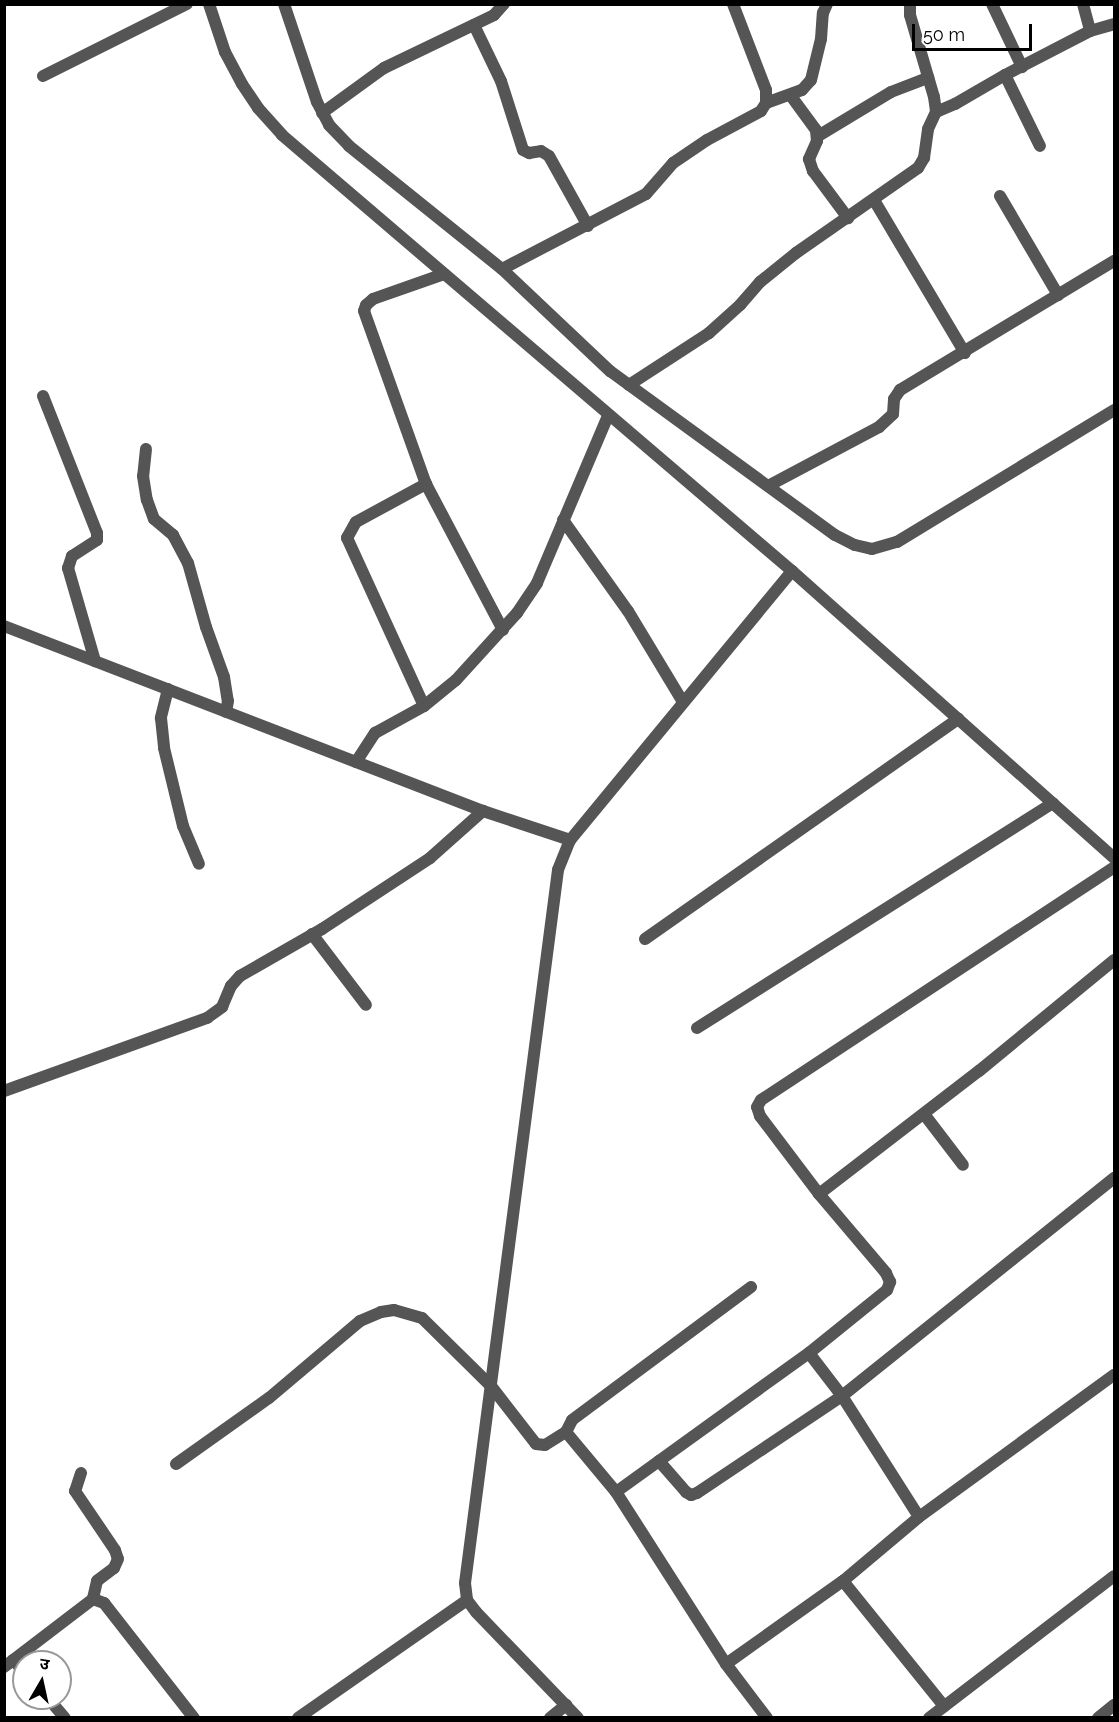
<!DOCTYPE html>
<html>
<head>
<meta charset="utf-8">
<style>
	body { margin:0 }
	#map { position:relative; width:1119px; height:1722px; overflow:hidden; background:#fff; font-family:Raleway,"Noto Sans Devanagari",sans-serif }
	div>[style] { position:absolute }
	.street>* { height:12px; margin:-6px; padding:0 6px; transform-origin:6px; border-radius:6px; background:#555 }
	span { translate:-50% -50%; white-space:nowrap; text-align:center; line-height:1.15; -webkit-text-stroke:6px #fff; paint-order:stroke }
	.frame { position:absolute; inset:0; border:6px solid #000; pointer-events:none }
	.north { position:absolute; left:12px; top:1650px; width:60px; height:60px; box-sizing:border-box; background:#fff; border:2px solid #999; border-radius:50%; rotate:9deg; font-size:16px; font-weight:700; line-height:24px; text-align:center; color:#000 }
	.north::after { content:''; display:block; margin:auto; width:21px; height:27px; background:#000; clip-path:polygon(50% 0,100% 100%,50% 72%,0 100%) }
	.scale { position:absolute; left:912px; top:24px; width:120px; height:27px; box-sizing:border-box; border:3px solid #000; border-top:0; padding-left:8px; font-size:18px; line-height:21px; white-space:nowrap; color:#000; -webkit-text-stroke:4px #fff; paint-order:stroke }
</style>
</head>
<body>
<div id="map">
	<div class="street">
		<i style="left:209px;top:4px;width:51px;rotate:71.6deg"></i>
		<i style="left:225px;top:52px;width:36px;rotate:62deg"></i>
		<i style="left:242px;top:84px;width:29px;rotate:56deg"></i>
		<i style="left:258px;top:108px;width:36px;rotate:48deg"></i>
		<i style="left:282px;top:135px;width:671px;rotate:40.53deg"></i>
		<i style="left:792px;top:571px;width:349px;rotate:129.5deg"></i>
		<i style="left:570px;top:840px;width:32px;rotate:112deg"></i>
		<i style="left:558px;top:870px;width:719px;rotate:97.43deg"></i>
		<i style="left:465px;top:1583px;width:17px;rotate:83deg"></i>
		<i style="left:467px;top:1600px;width:15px;rotate:53deg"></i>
		<i style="left:476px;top:1612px;width:147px;rotate:46.1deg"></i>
		<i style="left:284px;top:4px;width:103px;rotate:71.4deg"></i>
		<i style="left:317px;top:102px;width:26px;rotate:62deg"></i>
		<i style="left:329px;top:125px;width:29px;rotate:46deg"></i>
		<i style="left:349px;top:146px;width:196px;rotate:38.8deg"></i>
		<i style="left:502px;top:269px;width:149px;rotate:43.4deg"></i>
		<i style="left:610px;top:371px;width:278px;rotate:36.1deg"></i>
		<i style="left:835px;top:535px;width:22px;rotate:27deg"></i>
		<i style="left:855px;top:545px;width:17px;rotate:13deg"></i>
		<i style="left:872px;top:549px;width:26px;rotate:-16deg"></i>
		<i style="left:897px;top:542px;width:254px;rotate:-31.3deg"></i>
		<i style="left:910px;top:4px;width:11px;rotate:90deg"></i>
		<i style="left:910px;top:15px;width:85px;rotate:73.7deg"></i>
		<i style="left:934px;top:97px;width:15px;rotate:82deg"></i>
		<i style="left:992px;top:4px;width:70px;rotate:64.5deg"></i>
		<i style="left:1083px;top:4px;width:28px;rotate:75deg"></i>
		<i style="left:474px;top:25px;width:62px;rotate:64.3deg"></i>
		<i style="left:501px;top:81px;width:72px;rotate:72.3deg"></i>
		<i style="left:523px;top:150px;width:7px;rotate:27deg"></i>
		<i style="left:529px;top:153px;width:12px;rotate:-9deg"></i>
		<i style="left:541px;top:151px;width:9px;rotate:32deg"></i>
		<i style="left:549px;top:156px;width:80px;rotate:60.9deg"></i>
		<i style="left:1005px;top:75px;width:79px;rotate:63.8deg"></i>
		<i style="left:43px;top:76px;width:161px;rotate:-26.6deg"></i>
		<i style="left:791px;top:96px;width:42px;rotate:53.7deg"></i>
		<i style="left:816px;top:130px;width:11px;rotate:85deg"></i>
		<i style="left:817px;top:141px;width:20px;rotate:114deg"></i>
		<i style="left:809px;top:159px;width:13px;rotate:72deg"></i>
		<i style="left:813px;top:171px;width:59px;rotate:53.3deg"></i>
		<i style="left:766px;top:103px;width:38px;rotate:-20deg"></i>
		<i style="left:802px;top:90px;width:13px;rotate:-48deg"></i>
		<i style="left:811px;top:80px;width:42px;rotate:-76.3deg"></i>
		<i style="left:821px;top:39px;width:26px;rotate:-86deg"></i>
		<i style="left:823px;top:13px;width:10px;rotate:-66deg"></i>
		<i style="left:322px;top:113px;width:77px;rotate:-36deg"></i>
		<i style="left:384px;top:68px;width:122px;rotate:-25.7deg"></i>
		<i style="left:494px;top:15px;width:15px;rotate:-48deg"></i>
		<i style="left:818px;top:136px;width:85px;rotate:-31.1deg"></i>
		<i style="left:891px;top:92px;width:40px;rotate:-21deg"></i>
		<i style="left:1000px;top:196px;width:115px;rotate:59.6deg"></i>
		<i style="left:874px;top:200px;width:178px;rotate:59.3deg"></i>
		<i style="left:502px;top:269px;width:162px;rotate:-27.5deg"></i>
		<i style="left:646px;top:194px;width:41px;rotate:-48.9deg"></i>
		<i style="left:673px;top:163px;width:41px;rotate:-34.1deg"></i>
		<i style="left:707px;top:140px;width:61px;rotate:-28.2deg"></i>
		<i style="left:761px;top:111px;width:9px;rotate:-58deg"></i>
		<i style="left:766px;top:103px;width:13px;rotate:-90deg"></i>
		<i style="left:766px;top:90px;width:92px;rotate:-111deg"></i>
		<i style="left:444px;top:274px;width:75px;rotate:160.6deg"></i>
		<i style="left:373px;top:299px;width:9px;rotate:139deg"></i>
		<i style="left:366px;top:305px;width:6px;rotate:108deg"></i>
		<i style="left:364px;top:311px;width:184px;rotate:70.3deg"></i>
		<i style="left:426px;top:484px;width:165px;rotate:62.2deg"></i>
		<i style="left:629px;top:385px;width:95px;rotate:-33deg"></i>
		<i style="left:709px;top:333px;width:42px;rotate:-42.1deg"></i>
		<i style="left:740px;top:305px;width:30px;rotate:-49deg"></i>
		<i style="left:760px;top:282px;width:46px;rotate:-38.9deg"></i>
		<i style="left:796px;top:253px;width:149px;rotate:-34.9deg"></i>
		<i style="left:918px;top:168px;width:12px;rotate:-59deg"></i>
		<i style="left:924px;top:158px;width:29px;rotate:-82deg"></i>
		<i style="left:928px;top:129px;width:19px;rotate:-65deg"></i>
		<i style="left:936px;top:112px;width:21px;rotate:-23deg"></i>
		<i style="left:955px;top:104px;width:58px;rotate:-30.1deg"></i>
		<i style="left:1005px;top:75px;width:96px;rotate:-27.4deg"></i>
		<i style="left:1090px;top:31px;width:25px;rotate:-16deg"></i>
		<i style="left:43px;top:396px;width:147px;rotate:68.5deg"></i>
		<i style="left:97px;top:533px;width:7px;rotate:90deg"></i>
		<i style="left:97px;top:540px;width:30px;rotate:147deg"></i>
		<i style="left:72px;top:556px;width:13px;rotate:108deg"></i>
		<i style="left:68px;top:568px;width:97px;rotate:73.8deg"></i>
		<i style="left:146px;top:449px;width:27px;rotate:96deg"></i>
		<i style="left:143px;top:476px;width:24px;rotate:81deg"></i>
		<i style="left:147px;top:500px;width:20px;rotate:70deg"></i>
		<i style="left:154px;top:519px;width:25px;rotate:40deg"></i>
		<i style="left:173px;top:535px;width:32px;rotate:62deg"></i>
		<i style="left:188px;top:563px;width:66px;rotate:74.3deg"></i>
		<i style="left:206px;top:627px;width:53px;rotate:70.2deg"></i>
		<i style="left:224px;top:677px;width:24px;rotate:81deg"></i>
		<i style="left:228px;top:701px;width:11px;rotate:100deg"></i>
		<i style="left:768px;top:486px;width:126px;rotate:-28deg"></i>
		<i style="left:879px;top:427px;width:19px;rotate:-43deg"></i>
		<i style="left:893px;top:414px;width:15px;rotate:-86deg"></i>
		<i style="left:894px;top:399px;width:11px;rotate:-56deg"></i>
		<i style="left:900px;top:390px;width:250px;rotate:-31.1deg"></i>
		<i style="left:563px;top:520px;width:112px;rotate:54.5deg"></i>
		<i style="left:628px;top:611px;width:106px;rotate:58.9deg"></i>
		<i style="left:792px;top:571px;width:431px;rotate:41.7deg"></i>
		<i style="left:4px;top:626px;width:513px;rotate:21.12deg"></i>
		<i style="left:483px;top:811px;width:92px;rotate:18.4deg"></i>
		<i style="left:168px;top:689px;width:30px;rotate:104deg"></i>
		<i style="left:161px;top:718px;width:30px;rotate:84deg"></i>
		<i style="left:164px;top:748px;width:80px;rotate:76.3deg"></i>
		<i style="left:183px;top:826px;width:41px;rotate:67.2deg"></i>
		<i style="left:424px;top:706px;width:185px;rotate:-114.6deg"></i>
		<i style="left:347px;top:538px;width:18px;rotate:-61deg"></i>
		<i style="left:356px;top:522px;width:80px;rotate:-28.5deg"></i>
		<i style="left:356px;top:762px;width:35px;rotate:-57deg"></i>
		<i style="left:375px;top:733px;width:56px;rotate:-28.9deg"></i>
		<i style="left:424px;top:706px;width:41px;rotate:-39.1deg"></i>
		<i style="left:456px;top:680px;width:91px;rotate:-47.7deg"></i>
		<i style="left:517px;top:613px;width:36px;rotate:-56deg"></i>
		<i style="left:537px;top:583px;width:181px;rotate:-67deg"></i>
		<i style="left:312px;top:934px;width:89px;rotate:52.7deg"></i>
		<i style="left:645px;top:939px;width:383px;rotate:-35.1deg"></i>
		<i style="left:697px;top:1028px;width:421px;rotate:-32.3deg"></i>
		<i style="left:4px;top:1091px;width:216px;rotate:-19.8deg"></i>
		<i style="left:207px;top:1018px;width:19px;rotate:-36deg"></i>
		<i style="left:222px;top:1007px;width:23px;rotate:-67deg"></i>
		<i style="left:231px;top:986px;width:13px;rotate:-48deg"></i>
		<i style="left:240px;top:976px;width:95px;rotate:-29.8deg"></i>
		<i style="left:322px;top:929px;width:129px;rotate:-33.3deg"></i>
		<i style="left:430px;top:858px;width:71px;rotate:-41.6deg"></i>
		<i style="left:924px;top:1114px;width:64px;rotate:52.6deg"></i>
		<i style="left:819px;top:1194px;width:202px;rotate:-37.6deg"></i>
		<i style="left:979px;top:1071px;width:175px;rotate:-39.4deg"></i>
		<i style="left:809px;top:1353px;width:54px;rotate:52.5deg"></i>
		<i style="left:842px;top:1396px;width:143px;rotate:57.5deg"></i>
		<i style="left:566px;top:1432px;width:78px;rotate:50.2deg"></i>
		<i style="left:616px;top:1492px;width:204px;rotate:57.4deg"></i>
		<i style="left:726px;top:1664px;width:68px;rotate:52.8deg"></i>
		<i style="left:659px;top:1461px;width:41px;rotate:48.9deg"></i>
		<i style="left:686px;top:1492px;width:6px;rotate:31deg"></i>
		<i style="left:691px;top:1495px;width:6px;rotate:-18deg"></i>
		<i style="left:697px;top:1493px;width:174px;rotate:-33.8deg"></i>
		<i style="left:842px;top:1396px;width:349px;rotate:-38.7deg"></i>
		<i style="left:176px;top:1464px;width:114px;rotate:-35.4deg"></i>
		<i style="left:269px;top:1398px;width:119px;rotate:-40.2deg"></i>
		<i style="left:360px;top:1321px;width:23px;rotate:-23deg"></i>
		<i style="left:381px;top:1312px;width:13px;rotate:-9deg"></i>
		<i style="left:394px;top:1310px;width:29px;rotate:16deg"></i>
		<i style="left:422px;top:1318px;width:97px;rotate:44.6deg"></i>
		<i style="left:491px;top:1386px;width:73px;rotate:52.2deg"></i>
		<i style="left:536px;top:1444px;width:9px;rotate:6deg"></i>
		<i style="left:545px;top:1445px;width:25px;rotate:-32deg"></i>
		<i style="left:566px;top:1432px;width:13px;rotate:-63deg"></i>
		<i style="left:572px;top:1420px;width:223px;rotate:-36.6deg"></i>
		<i style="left:81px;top:1473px;width:19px;rotate:108deg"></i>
		<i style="left:75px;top:1491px;width:71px;rotate:55.9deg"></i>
		<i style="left:115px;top:1550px;width:9px;rotate:72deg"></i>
		<i style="left:118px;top:1559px;width:10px;rotate:114deg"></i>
		<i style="left:114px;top:1568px;width:21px;rotate:143deg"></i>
		<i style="left:97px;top:1581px;width:18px;rotate:103deg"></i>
		<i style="left:616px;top:1492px;width:238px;rotate:-35.8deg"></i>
		<i style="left:809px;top:1353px;width:100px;rotate:-38.9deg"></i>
		<i style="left:887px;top:1290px;width:9px;rotate:-69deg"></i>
		<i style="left:890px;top:1282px;width:10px;rotate:-114deg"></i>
		<i style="left:886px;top:1273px;width:104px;rotate:-130.3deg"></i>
		<i style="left:819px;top:1194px;width:98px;rotate:-127.1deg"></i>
		<i style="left:760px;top:1116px;width:9px;rotate:-108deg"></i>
		<i style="left:757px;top:1107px;width:8px;rotate:-60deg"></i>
		<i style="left:761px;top:1100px;width:423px;rotate:-33.4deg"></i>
		<i style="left:843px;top:1581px;width:161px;rotate:51.1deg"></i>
		<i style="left:13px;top:1660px;width:16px;rotate:47deg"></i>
		<i style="left:726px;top:1664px;width:143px;rotate:-35.4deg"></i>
		<i style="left:843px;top:1581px;width:99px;rotate:-40.1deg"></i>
		<i style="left:919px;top:1517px;width:241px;rotate:-36.1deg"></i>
		<i style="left:4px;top:1667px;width:112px;rotate:-37.4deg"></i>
		<i style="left:93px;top:1599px;width:12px;rotate:20deg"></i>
		<i style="left:104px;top:1603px;width:146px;rotate:52deg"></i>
		<i style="left:48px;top:1698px;width:26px;rotate:50deg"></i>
		<i style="left:298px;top:1718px;width:206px;rotate:-34.9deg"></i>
		<i style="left:550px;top:1718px;width:21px;rotate:-39deg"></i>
		<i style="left:929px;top:1718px;width:233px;rotate:-37.5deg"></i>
		<i style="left:1098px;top:1718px;width:21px;rotate:-39deg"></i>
	</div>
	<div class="frame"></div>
	<div class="north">उ</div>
	<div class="scale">50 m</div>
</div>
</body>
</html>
